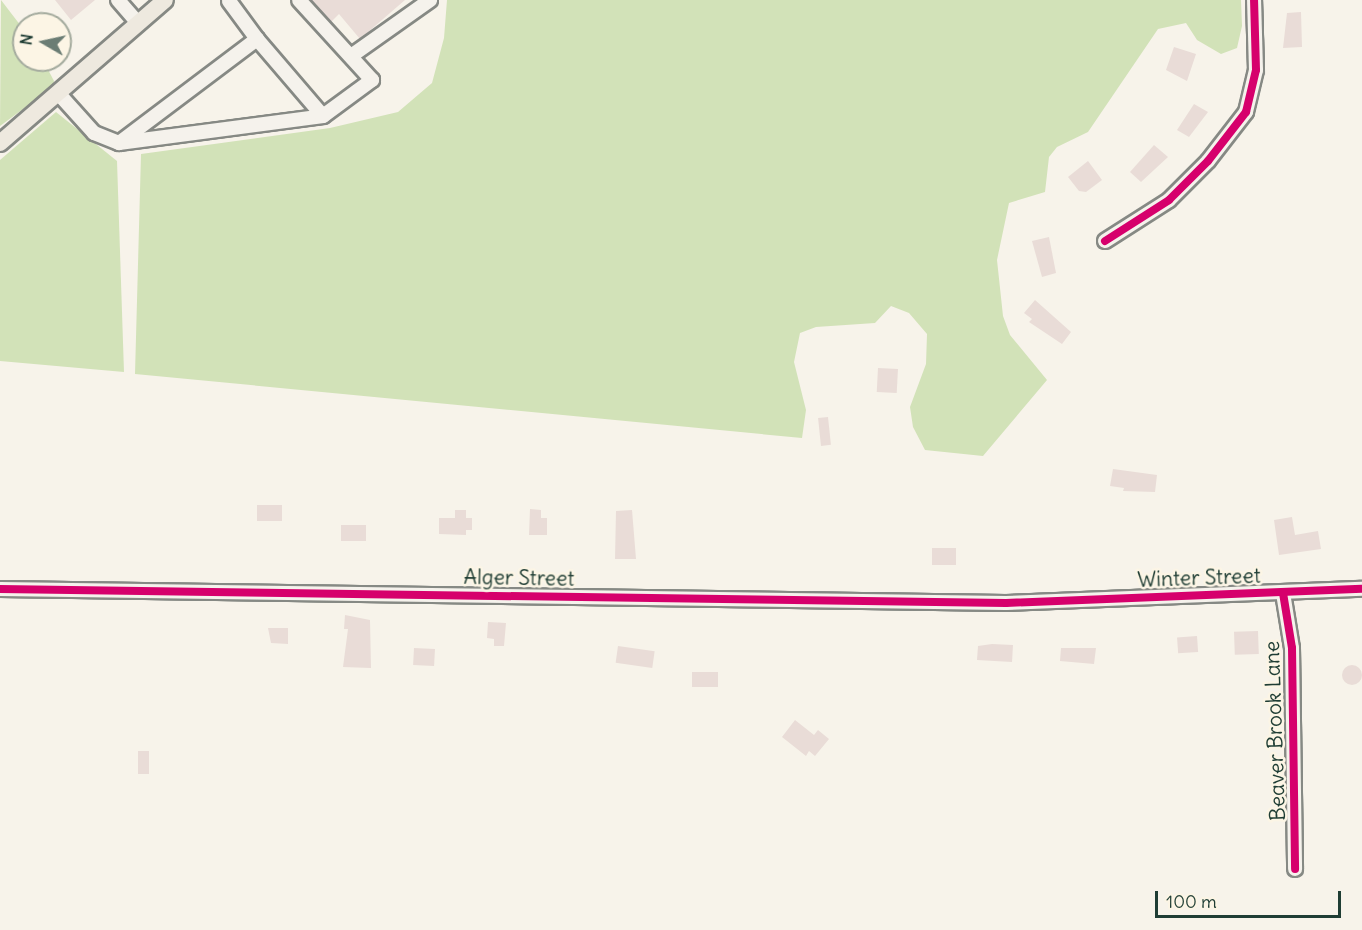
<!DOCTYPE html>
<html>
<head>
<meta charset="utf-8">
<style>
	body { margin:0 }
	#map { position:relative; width:1362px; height:930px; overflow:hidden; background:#f7f3ea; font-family:Delius,sans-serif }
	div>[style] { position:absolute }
	.green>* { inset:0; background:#d2e2b8 }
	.building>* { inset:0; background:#e9dcd7; transform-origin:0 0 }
	.round { border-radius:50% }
	.roads { filter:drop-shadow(2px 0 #868984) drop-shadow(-2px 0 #868984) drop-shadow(0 2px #868984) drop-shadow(0 -2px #868984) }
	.minor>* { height:14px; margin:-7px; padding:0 7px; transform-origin:7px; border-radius:7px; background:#f5f2ec }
	.major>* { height:16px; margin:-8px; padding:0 8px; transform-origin:8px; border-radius:8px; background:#eee9df }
	.cycleway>* { height:8px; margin:-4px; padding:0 4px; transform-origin:4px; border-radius:4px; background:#d6006c }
	span { translate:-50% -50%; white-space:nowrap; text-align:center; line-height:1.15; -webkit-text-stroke:5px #fcf5e5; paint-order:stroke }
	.street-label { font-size:21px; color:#1f3d34 }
	.north { position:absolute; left:12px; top:12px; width:60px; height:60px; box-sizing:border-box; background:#fcf5e5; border:2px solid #a4ab9e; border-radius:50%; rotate:279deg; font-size:16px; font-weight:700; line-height:24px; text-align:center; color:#1f3d34 }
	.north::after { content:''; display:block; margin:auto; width:21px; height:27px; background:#6b7d74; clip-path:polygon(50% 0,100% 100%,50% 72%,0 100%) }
	.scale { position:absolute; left:1155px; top:891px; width:186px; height:27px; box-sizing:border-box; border:3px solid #1f3d34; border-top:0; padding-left:8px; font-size:18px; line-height:21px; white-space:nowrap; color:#1f3d34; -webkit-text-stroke:4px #fcf5e5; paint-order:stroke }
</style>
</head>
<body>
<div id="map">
	<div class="green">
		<i style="clip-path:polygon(1px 0,24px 30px,24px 60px,43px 60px,54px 81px,53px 87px,0 126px)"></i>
		<i style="clip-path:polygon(447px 0,1241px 0,1242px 26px,1237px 48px,1221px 54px,1197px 40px,1186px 23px,1158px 29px,1088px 132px,1057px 147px,1049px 157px,1045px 192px,1009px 203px,997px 260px,1003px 316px,1010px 335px,1047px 380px,983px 456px,925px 450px,913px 427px,910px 407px,926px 364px,927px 334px,909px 313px,891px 306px,875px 323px,816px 327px,800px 333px,794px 362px,806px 410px,802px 438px,135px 374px,141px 154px,330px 128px,398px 112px,432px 83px,444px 38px)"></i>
		<i style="clip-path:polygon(56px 112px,117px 161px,124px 372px,0 361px,0 160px)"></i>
	</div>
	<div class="building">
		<i style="clip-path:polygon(55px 0,95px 0,71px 20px)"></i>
		<i style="clip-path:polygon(311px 0,405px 0,360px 39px,339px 14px,331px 22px)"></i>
		<i style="clip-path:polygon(1301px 12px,1302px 47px,1283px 48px,1287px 13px)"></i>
		<i style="clip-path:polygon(1174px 47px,1196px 54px,1187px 81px,1166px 70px)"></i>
		<i style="clip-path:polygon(1194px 104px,1208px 112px,1189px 137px,1177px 130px)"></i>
		<i style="clip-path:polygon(1154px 145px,1168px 157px,1141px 182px,1130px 172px)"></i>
		<i style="clip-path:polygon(1088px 161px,1102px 180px,1086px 192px,1079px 191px,1068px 177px)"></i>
		<i style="clip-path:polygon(1049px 237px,1056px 273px,1042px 277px,1032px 241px)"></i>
		<i style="clip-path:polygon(1035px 300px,1071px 332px,1062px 344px,1029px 322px,1032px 319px,1024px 313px)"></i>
		<i style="left:878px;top:368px;width:20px;height:24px;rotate:3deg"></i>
		<i style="left:828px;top:417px;width:28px;height:10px;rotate:84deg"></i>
		<i style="clip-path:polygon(1113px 469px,1157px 475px,1155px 492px,1123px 491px,1124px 488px,1110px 486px)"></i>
		<i style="left:257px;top:505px;width:25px;height:16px"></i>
		<i style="clip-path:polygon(530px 509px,541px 510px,541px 518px,547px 518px,547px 535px,529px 535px)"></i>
		<i style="clip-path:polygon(455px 510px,466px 510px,466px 518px,472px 518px,472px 530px,466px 530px,466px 535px,439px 534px,439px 518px,455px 518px)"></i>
		<i style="clip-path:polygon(632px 510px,636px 559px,615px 559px,616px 511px)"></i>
		<i style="clip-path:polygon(1292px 517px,1295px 535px,1318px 531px,1321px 549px,1279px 555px,1274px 520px)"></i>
		<i style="left:341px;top:525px;width:25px;height:16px"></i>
		<i style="left:932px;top:548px;width:24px;height:17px"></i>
		<i style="clip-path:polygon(345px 615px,370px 620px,371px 668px,343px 667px,348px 629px,344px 629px)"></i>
		<i style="clip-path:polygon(488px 622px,506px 623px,504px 646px,494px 646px,494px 639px,487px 638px)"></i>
		<i style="clip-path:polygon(268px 628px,288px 628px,288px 644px,271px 643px)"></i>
		<i style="left:1258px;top:631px;width:23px;height:24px;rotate:88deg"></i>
		<i style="left:1197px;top:636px;width:16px;height:20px;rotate:86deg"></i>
		<i style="clip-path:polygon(992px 644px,1013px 645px,1012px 662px,977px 660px,978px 646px)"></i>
		<i style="left:618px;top:646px;width:37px;height:17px;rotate:8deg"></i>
		<i style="left:414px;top:648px;width:21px;height:17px;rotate:3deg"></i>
		<i style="clip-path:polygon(1061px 648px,1096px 648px,1094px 664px,1060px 661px)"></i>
		<i class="round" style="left:1342px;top:665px;width:20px;height:20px"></i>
		<i style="left:692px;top:672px;width:26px;height:15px"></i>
		<i style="clip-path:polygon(795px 720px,814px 735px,818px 730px,829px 739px,815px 756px,809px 751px,806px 756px,782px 737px)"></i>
		<i style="left:138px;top:751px;width:11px;height:23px"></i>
	</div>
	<div class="roads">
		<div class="minor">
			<i style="left:118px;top:0;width:30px;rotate:49deg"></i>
			<i style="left:229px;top:1px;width:47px;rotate:53.6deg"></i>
			<i style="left:351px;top:56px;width:97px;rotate:-35.3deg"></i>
			<i style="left:58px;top:93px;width:54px;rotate:48deg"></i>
			<i style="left:94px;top:133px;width:27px;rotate:22deg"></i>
			<i style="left:119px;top:143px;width:206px;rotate:-7.5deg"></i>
			<i style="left:323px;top:116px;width:61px;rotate:-36.3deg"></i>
			<i style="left:372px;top:80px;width:108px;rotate:-132.4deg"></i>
			<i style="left:119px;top:143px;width:173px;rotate:-37deg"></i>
			<i style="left:257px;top:39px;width:101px;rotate:49.4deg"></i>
			<i style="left:1105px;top:241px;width:76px;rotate:-32.6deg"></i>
			<i style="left:1169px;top:200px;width:55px;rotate:-45deg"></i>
			<i style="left:1208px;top:161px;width:62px;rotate:-52.2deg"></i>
			<i style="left:1246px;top:112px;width:43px;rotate:-76.6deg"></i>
			<i style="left:1256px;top:70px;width:70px;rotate:-91.6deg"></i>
			<i style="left:0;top:589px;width:1006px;rotate:0.8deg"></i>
			<i style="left:1006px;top:603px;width:356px;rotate:-2.3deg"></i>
			<i style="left:1283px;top:593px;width:56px;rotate:80.7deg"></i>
			<i style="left:1292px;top:648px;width:221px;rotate:89.2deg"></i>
		</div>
		<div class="major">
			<i style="left:0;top:143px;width:218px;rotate:-40.9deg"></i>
		</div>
	</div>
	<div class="cycleway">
		<i style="left:1105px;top:241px;width:76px;rotate:-32.6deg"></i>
		<i style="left:1169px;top:200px;width:55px;rotate:-45deg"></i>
		<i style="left:1208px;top:161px;width:62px;rotate:-52.2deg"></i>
		<i style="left:1246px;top:112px;width:43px;rotate:-76.6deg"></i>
		<i style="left:1256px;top:70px;width:70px;rotate:-91.6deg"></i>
		<i style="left:0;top:589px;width:1006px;rotate:0.8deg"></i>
		<i style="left:1006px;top:603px;width:356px;rotate:-2.3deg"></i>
		<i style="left:1283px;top:593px;width:56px;rotate:80.7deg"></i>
		<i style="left:1292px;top:648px;width:221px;rotate:89.2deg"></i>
	</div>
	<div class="street-label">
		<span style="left:519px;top:578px;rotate:1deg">Alger Street</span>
		<span style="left:1199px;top:578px;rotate:-2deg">Winter Street</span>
		<span style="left:1275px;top:731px;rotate:-92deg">Beaver Brook Lane</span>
	</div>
	<div class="north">N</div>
	<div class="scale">100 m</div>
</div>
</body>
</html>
